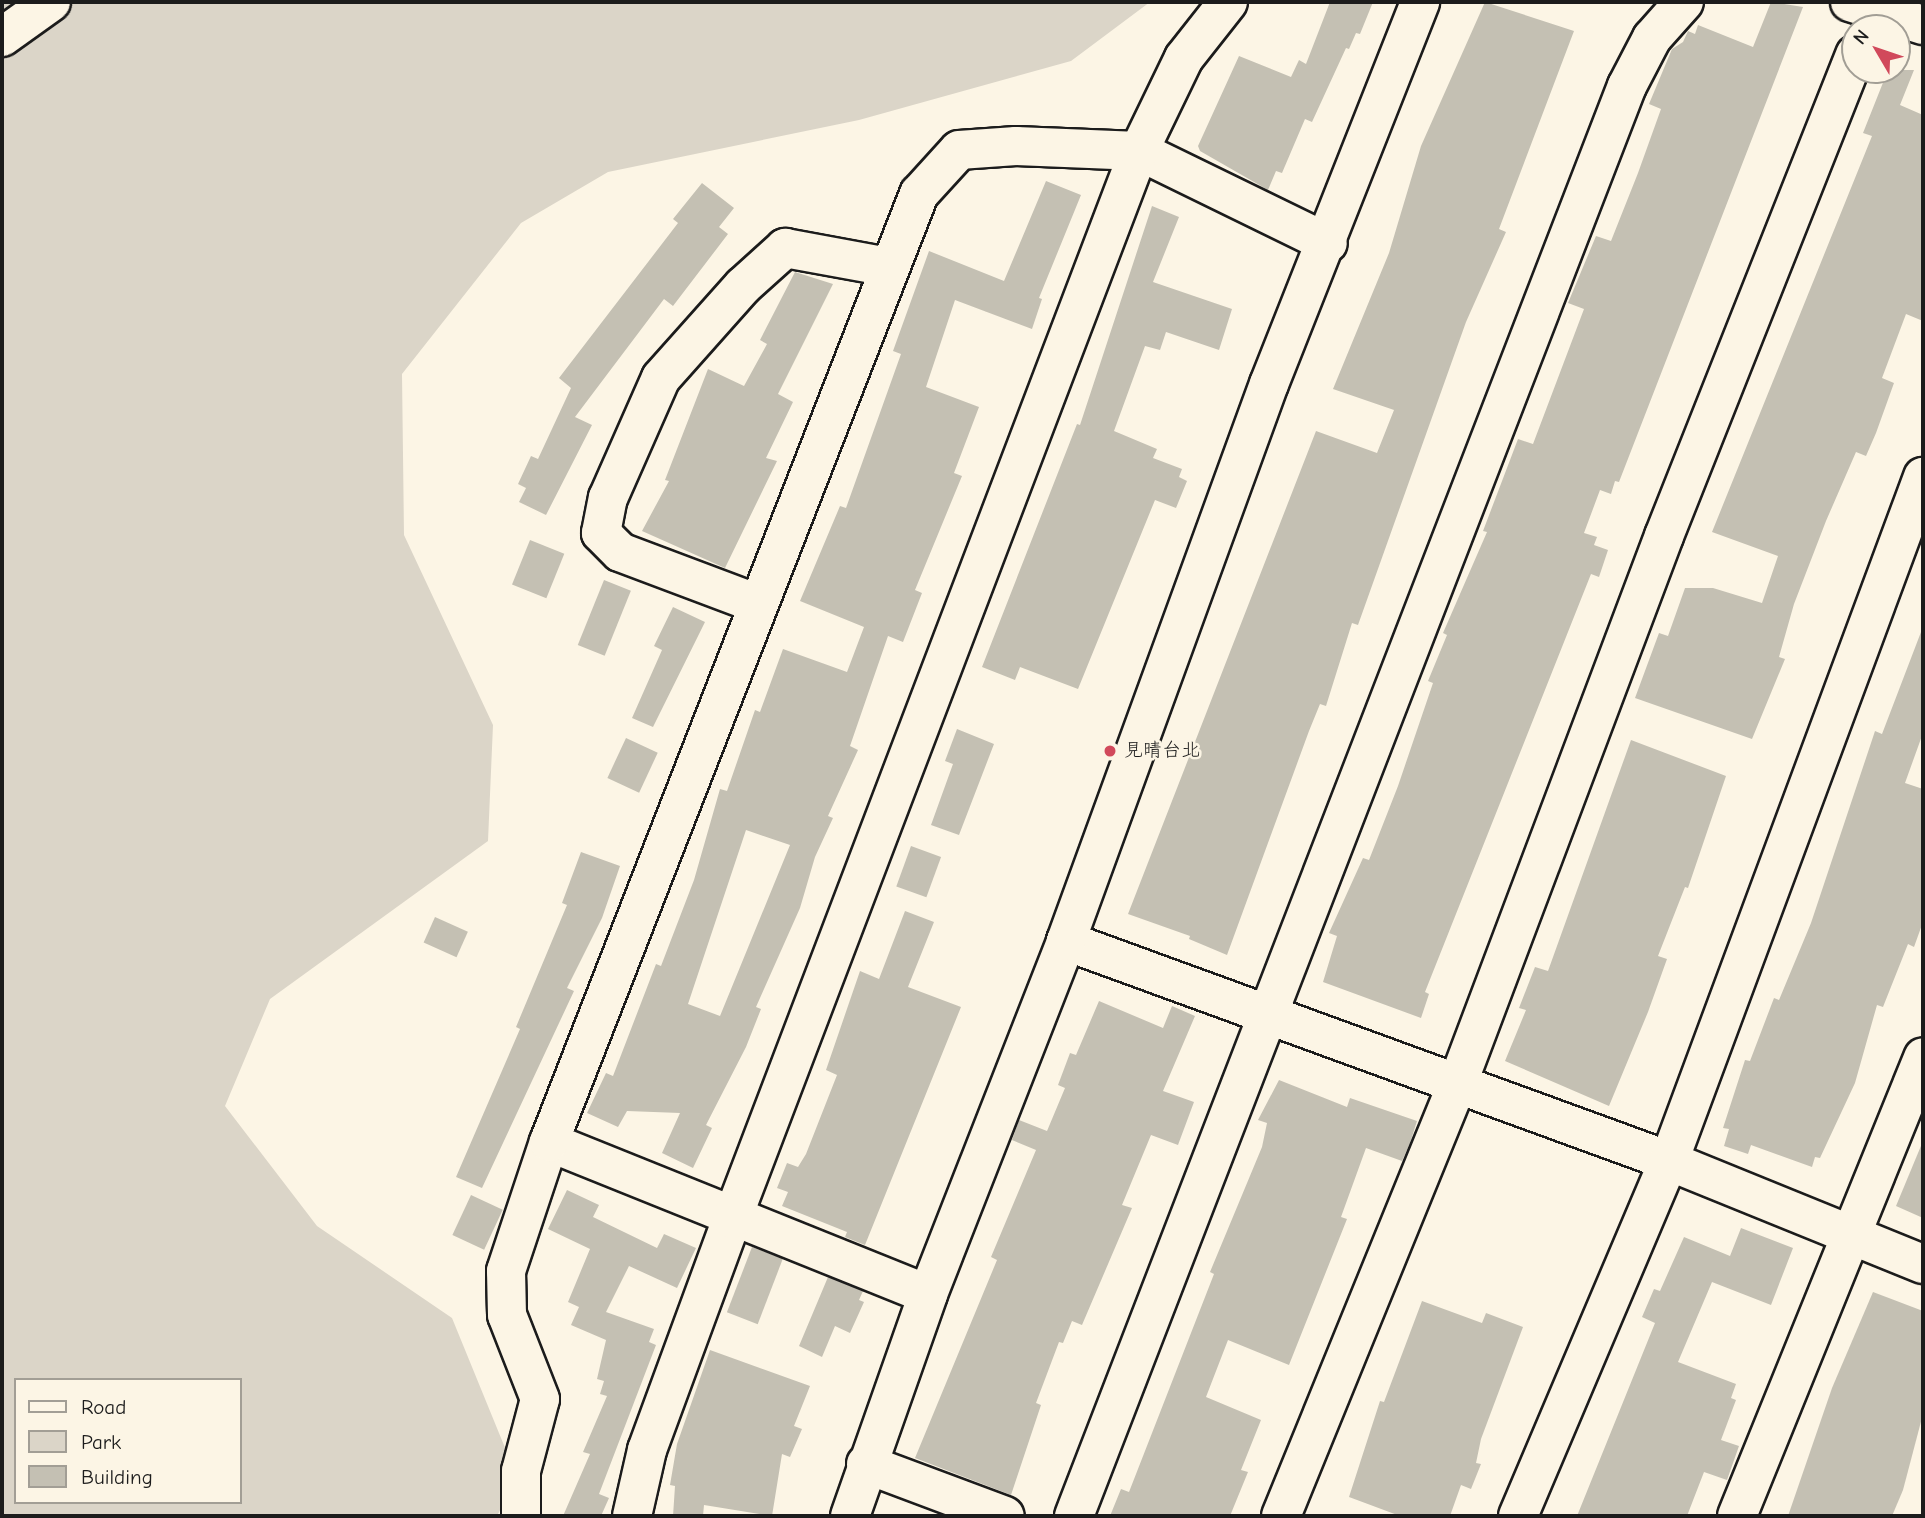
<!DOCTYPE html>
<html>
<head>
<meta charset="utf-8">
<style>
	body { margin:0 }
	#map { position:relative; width:1925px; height:1518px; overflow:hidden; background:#fcf5e5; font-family:"Comic Neue","Klee One",sans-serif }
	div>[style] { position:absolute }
	.green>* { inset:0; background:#dbd5c8 }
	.building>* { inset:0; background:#c4c0b3; transform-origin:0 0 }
	.roads { filter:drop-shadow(2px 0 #1c1c1c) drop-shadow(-2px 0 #1c1c1c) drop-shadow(0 2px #1c1c1c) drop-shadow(0 -2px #1c1c1c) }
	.minor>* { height:38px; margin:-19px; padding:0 19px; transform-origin:19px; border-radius:19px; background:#fcf5e5 }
	.dots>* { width:19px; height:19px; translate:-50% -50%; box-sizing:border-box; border:4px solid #fcf5e5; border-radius:50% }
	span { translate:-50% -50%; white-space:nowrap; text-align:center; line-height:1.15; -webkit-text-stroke:5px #fcf5e5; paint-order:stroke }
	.poi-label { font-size:19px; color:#1c1c1c }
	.left { translate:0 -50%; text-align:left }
	.frame { position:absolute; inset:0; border:4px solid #1c1c1c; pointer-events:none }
	.legend { position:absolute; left:14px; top:1378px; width:228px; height:126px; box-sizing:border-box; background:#fcf5e5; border:2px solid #a29e95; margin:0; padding:9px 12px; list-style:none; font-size:21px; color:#1c1c1c }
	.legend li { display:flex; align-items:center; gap:14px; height:35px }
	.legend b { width:35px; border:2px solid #a29e95 }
	.north { position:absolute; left:1841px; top:14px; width:70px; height:70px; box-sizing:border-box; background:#fcf5e5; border:2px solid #a29e95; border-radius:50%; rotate:309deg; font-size:19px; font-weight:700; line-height:28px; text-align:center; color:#1c1c1c }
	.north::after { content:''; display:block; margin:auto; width:24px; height:32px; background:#d1495b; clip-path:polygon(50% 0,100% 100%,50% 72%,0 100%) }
</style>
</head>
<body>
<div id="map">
	<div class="green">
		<i style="clip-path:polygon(evenodd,2px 2px,1150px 2px,1071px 61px,859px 120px,608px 172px,521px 223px,402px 374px,404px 535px,493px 725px,488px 841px,270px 999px,225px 1106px,317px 1226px,452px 1318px,517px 1477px,497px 1516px,2px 1516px,2px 2px,16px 1380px,240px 1380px,240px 1502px,16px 1502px,16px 1380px)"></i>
	</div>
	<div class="building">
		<i style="clip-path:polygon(1330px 2px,1373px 2px,1360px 34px,1356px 33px,1349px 49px,1346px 48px,1312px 122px,1305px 119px,1282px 173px,1276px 171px,1268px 190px,1200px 151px,1198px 146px,1239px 56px,1291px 77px,1299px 60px,1306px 64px)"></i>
		<i style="clip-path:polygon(1485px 2px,1574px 31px,1499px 229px,1506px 232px,1466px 322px,1358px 625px,1352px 623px,1326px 706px,1320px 704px,1309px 731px,1227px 955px,1189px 939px,1190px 936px,1128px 914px,1316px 431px,1377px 453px,1394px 410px,1333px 389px,1389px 253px,1421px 146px)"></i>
		<i style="clip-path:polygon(1771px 2px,1803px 7px,1619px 482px,1615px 481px,1611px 494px,1600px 490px,1584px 533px,1597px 537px,1594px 545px,1608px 550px,1599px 577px,1591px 574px,1425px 992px,1429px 994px,1421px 1018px,1323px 982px,1337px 936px,1329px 933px,1363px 858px,1369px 860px,1398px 786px,1433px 683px,1428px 681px,1447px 635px,1443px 633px,1487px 532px,1483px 531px,1518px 439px,1533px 444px,1584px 309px,1568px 303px,1596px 236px,1611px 241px,1638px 173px,1661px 109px,1649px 104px,1672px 49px,1683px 42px,1688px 31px,1695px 34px,1698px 25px,1753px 47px)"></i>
		<i style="clip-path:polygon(1888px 70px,1914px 70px,1900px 105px,1923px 115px,1923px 321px,1906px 314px,1882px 378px,1894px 383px,1876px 433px,1866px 456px,1856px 452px,1826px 521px,1794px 604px,1779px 657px,1785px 659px,1752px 739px,1635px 698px,1659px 633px,1668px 636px,1685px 588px,1713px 588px,1762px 603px,1778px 556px,1712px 532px,1872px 136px,1863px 133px)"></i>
		<i style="clip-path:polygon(evenodd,1046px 181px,1081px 195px,1039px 298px,1042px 299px,1032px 329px,955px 300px,926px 387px,979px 407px,954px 473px,962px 476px,915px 590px,922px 593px,903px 642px,888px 636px,850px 746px,858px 750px,828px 816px,833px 818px,815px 857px,800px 908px,756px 1007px,761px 1009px,746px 1047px,706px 1125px,712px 1128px,693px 1168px,662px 1153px,680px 1113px,627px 1111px,618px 1127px,587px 1113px,606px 1073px,613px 1076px,656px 964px,661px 966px,694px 880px,720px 789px,727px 791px,755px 710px,760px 712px,783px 649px,847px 672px,864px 627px,800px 601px,840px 506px,846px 508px,901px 354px,893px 351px,929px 251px,1004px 281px,1046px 181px,746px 830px,790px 845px,720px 1016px,688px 1004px,746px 830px)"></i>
		<i style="clip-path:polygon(702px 183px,734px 208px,719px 227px,728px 234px,673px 306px,664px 299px,575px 417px,592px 425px,546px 515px,519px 502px,526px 488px,518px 484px,531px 456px,538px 459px,571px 388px,559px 378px,678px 223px,673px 219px)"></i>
		<i style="clip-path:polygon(1152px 206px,1179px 217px,1153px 282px,1232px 309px,1219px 350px,1166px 332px,1160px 350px,1145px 346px,1114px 431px,1157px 449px,1153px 458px,1182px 469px,1179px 477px,1187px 481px,1176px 508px,1155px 500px,1078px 689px,1020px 667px,1015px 680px,982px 667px,1077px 424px,1080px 425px)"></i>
		<i style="clip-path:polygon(795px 272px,833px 284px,778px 394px,793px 402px,766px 458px,777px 461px,725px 568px,642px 531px,669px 481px,665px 480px,708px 369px,744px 386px,767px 344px,760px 340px)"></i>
		<i style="left:530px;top:540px;width:37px;height:48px;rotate:22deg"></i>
		<i style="left:604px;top:580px;width:29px;height:70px;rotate:22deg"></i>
		<i style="clip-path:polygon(673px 607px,705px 622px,653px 727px,632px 718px,662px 650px,654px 646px)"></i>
		<i style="clip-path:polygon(1921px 632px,1923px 733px,1905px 783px,1923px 789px,1923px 922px,1914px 947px,1908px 944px,1883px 1007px,1877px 1005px,1855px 1083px,1820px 1158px,1815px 1157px,1812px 1167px,1751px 1145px,1748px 1154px,1724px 1146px,1729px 1129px,1723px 1128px,1745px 1060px,1750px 1061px,1774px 998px,1779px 1000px,1811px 923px,1875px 731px,1882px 734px)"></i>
		<i style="clip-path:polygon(957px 729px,994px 744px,959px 835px,931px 825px,953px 764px,945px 761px)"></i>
		<i style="left:626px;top:738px;width:35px;height:44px;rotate:25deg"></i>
		<i style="clip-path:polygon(1631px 740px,1726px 776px,1688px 888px,1685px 887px,1658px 956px,1667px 959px,1648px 1012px,1609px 1106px,1505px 1061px,1526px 1010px,1519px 1008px,1535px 967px,1548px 971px)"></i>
		<i style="left:911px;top:846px;width:32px;height:43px;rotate:20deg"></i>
		<i style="clip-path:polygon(581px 852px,620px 866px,602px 918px,567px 988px,574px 991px,482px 1188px,456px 1177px,520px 1029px,516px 1027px,567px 905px,562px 903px)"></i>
		<i style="clip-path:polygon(905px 911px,934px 922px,908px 987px,961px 1007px,865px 1245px,845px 1237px,847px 1232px,782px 1206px,788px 1192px,777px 1188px,787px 1163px,798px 1167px,806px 1154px,837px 1075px,826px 1070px,860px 971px,879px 979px)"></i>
		<i style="left:435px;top:917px;width:36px;height:28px;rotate:24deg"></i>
		<i style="clip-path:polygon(1099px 1001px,1163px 1028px,1172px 1006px,1195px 1016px,1163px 1091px,1194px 1102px,1178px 1145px,1151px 1135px,1122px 1205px,1132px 1208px,1082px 1325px,1072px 1321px,1063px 1343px,1059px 1342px,1036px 1403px,1041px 1405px,1011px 1495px,915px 1458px,997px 1260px,991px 1257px,1036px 1150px,1012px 1140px,1019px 1120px,1047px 1131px,1065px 1088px,1058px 1085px,1070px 1053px,1076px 1055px)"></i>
		<i style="clip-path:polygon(1279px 1080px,1347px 1107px,1350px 1098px,1417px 1121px,1410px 1143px,1402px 1161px,1366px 1148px,1341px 1217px,1347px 1219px,1289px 1365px,1228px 1340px,1206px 1397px,1261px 1420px,1241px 1470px,1248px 1472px,1230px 1516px,1110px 1516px,1121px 1489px,1129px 1492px,1214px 1274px,1210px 1272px,1262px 1147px,1267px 1123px,1258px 1120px)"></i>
		<i style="clip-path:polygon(1923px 1141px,1923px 1218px,1896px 1206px)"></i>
		<i style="clip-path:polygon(567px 1190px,599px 1205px,593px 1217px,657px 1248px,664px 1234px,696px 1248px,677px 1288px,629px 1266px,606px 1312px,654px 1329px,649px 1342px,656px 1345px,599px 1494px,609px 1498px,601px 1516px,563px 1516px,590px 1454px,583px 1452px,607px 1396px,600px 1394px,604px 1381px,597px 1379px,606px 1340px,571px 1325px,579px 1307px,568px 1302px,590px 1249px,548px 1229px)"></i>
		<i style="left:471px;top:1195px;width:35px;height:44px;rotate:25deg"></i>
		<i style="clip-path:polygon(1741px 1228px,1793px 1248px,1771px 1305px,1712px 1282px,1678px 1362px,1736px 1384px,1731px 1398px,1736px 1400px,1721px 1440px,1739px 1446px,1727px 1480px,1704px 1472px,1687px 1516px,1577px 1516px,1655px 1323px,1642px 1317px,1654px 1289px,1660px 1291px,1684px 1237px,1730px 1256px)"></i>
		<i style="left:752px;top:1247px;width:33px;height:70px;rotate:21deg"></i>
		<i style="clip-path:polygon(828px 1277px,863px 1291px,859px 1300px,864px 1302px,850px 1333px,835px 1326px,822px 1357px,799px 1346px)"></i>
		<i style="clip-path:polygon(1873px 1292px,1923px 1311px,1923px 1414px,1903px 1490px,1892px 1516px,1788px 1516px,1832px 1388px)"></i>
		<i style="clip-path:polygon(1422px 1301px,1482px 1323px,1486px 1313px,1523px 1327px,1481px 1439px,1476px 1463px,1481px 1464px,1471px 1489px,1461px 1485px,1450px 1516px,1400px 1516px,1349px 1497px,1380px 1401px,1384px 1402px)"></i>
		<i style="clip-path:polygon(710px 1350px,810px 1386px,794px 1426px,802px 1429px,790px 1457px,782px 1454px,772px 1516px,704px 1505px,703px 1516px,673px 1516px,675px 1486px,670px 1485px,677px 1444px)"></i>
	</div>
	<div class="roads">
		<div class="minor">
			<i style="left:1850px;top:2px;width:77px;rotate:17.5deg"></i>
			<i style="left:2px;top:37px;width:60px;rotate:-35.5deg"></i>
			<i style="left:758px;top:604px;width:147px;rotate:-159.4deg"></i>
			<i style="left:620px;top:552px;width:27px;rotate:-135deg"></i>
			<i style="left:601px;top:533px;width:36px;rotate:-79deg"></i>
			<i style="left:608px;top:498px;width:131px;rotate:-66.2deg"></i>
			<i style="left:661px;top:378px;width:123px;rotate:-48.3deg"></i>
			<i style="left:743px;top:286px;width:57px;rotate:-42.1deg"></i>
			<i style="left:785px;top:248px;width:106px;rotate:10.4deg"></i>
			<i style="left:1066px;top:941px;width:642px;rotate:20.04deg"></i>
			<i style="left:1669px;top:1161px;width:274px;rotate:22.1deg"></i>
			<i style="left:549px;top:1142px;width:408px;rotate:21.9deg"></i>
			<i style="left:866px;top:1464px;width:148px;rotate:20.5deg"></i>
			<i style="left:521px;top:1516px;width:45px;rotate:-90deg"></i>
			<i style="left:521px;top:1471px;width:74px;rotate:-75.2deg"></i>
			<i style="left:540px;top:1399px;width:90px;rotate:-111.4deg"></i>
			<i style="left:507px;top:1315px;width:44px;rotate:-91.3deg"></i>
			<i style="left:506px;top:1271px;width:136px;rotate:-71.6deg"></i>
			<i style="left:549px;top:1142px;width:1018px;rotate:-68.68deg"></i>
			<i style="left:919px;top:194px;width:59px;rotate:-47.7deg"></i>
			<i style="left:959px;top:150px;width:57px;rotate:-4deg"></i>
			<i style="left:1016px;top:146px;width:123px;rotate:2.3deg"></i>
			<i style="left:1139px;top:151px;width:210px;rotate:26deg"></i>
			<i style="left:632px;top:1516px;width:68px;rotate:-77.2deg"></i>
			<i style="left:647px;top:1450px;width:246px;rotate:-69.8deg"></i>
			<i style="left:732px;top:1219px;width:1143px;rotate:-69.14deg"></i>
			<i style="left:1139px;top:151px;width:103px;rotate:-64.2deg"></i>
			<i style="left:1184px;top:58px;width:71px;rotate:-51.8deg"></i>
			<i style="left:850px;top:1516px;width:235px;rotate:-70.6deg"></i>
			<i style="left:928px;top:1294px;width:379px;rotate:-68.6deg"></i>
			<i style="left:1066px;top:941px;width:593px;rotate:-69.98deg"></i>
			<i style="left:1269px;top:384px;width:411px;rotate:-68.4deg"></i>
			<i style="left:1074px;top:1516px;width:1533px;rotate:-68.86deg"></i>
			<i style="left:1627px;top:86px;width:54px;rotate:-62.5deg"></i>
			<i style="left:1652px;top:38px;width:48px;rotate:-48.4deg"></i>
			<i style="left:1281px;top:1516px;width:466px;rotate:-67.8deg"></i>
			<i style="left:1457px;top:1085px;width:587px;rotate:-69.34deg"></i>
			<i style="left:1664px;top:536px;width:518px;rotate:-68.34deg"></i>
			<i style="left:1518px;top:1516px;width:386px;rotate:-67deg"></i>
			<i style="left:1669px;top:1161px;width:730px;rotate:-69.63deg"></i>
			<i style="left:1737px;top:1516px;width:495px;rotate:-67.9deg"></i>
		</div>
	</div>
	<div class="dots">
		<i style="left:1110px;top:751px;background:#d1495b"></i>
	</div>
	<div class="poi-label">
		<span class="left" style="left:1124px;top:751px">見晴台北</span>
	</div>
	<div class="frame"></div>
	<ul class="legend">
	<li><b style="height:9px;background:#fcf5e5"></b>Road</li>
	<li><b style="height:19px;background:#dbd5c8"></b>Park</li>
	<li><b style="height:19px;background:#c4c0b3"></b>Building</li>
	</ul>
	<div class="north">N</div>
</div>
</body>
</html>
